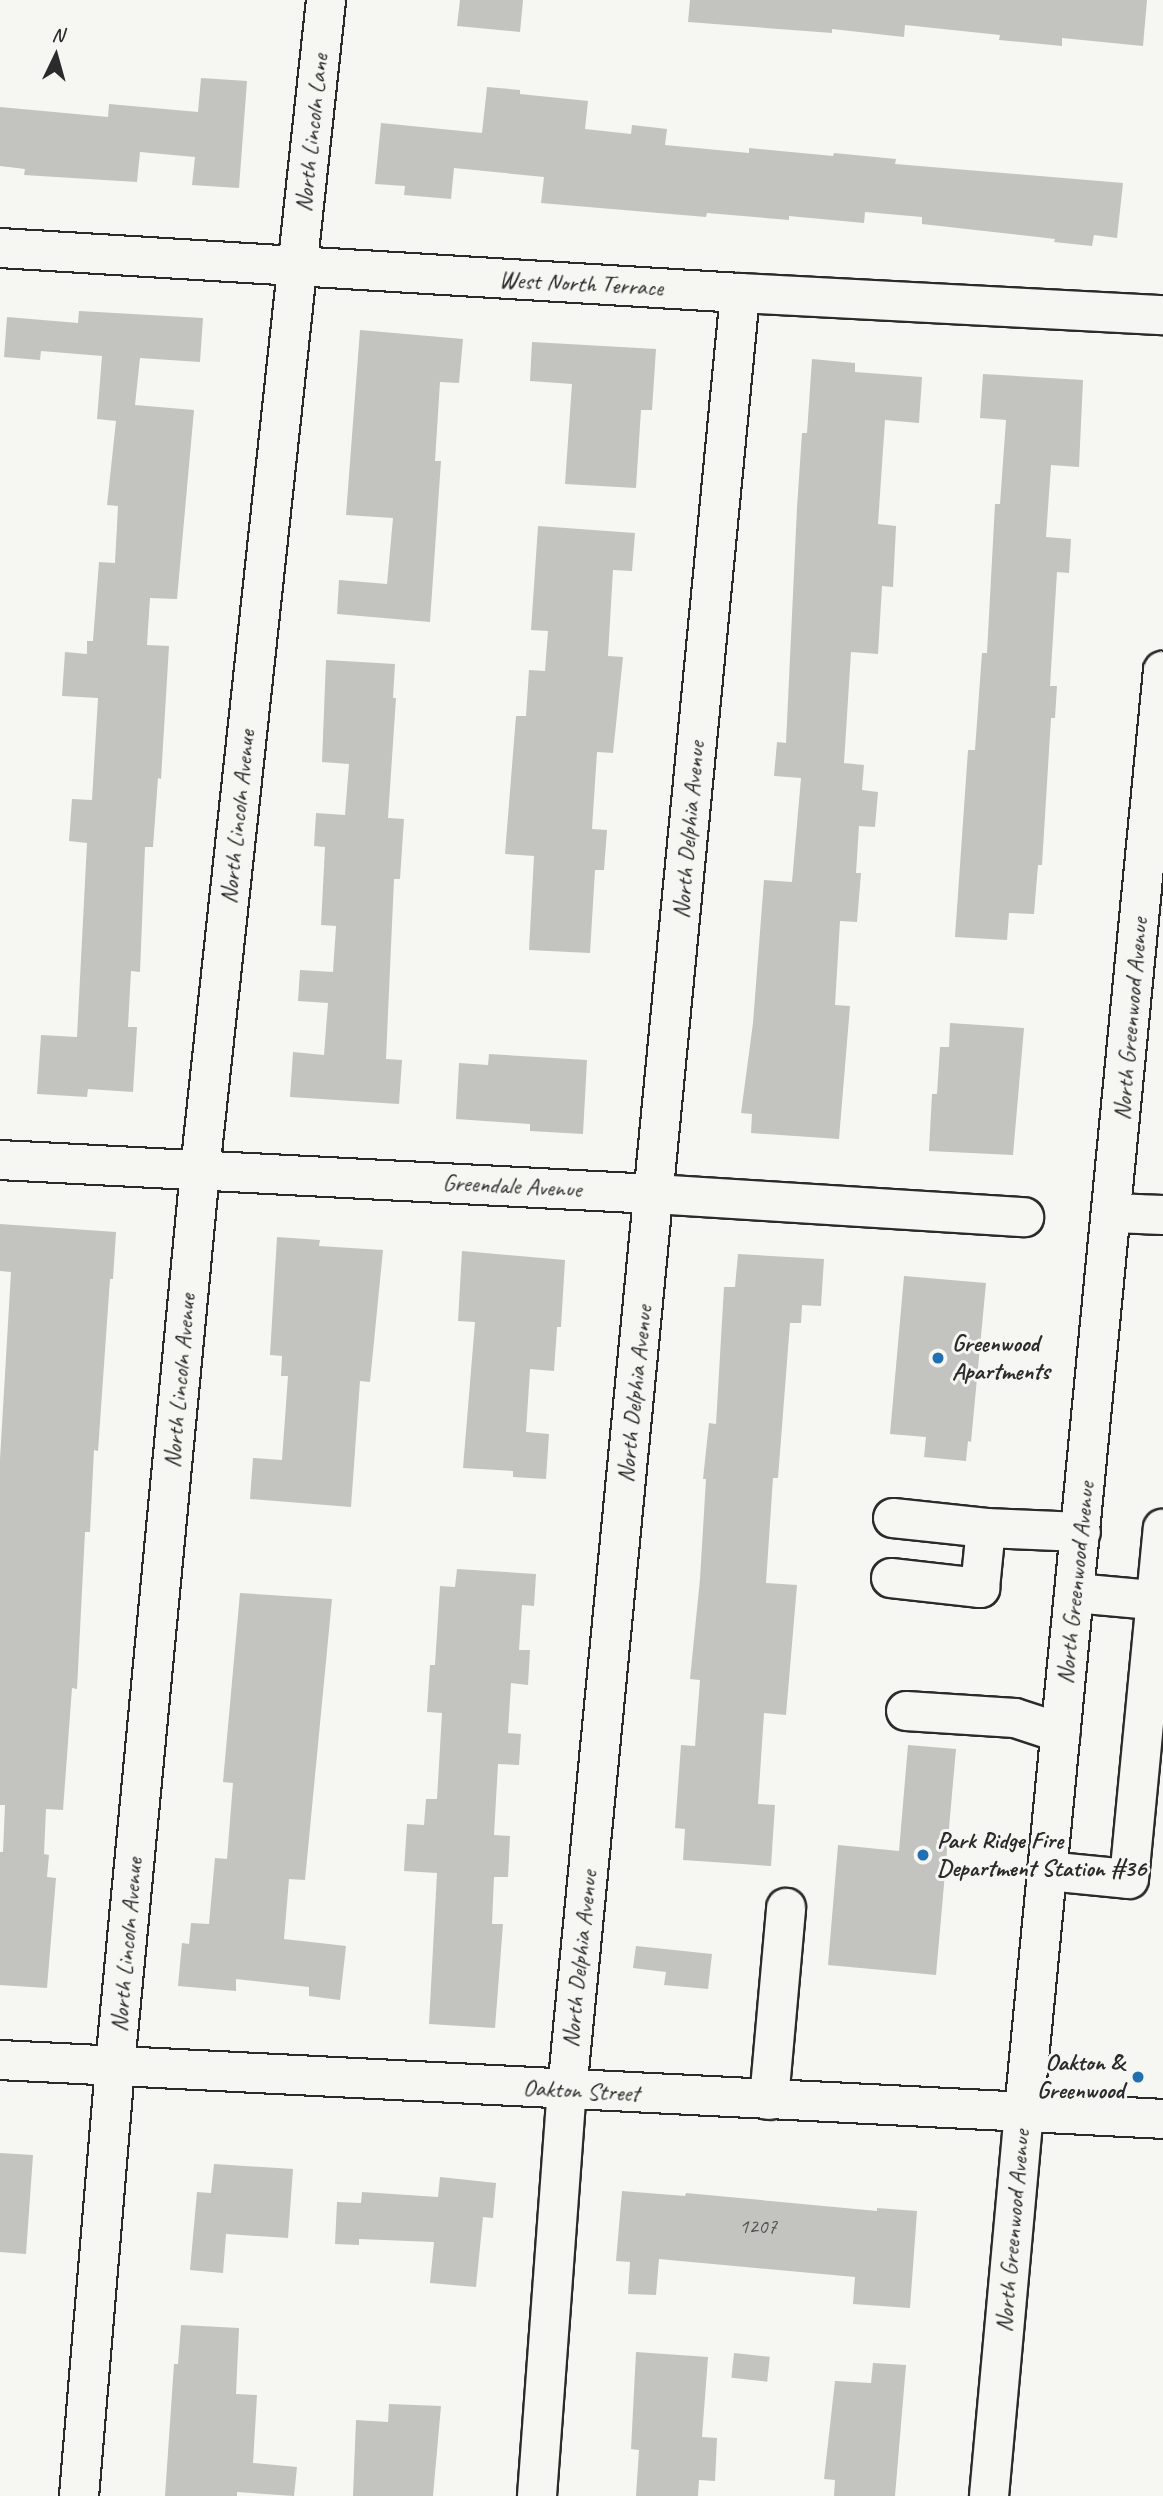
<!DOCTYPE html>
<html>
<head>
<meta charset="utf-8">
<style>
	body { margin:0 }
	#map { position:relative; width:1163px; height:2496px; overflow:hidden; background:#f6f6f2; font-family:Caveat,sans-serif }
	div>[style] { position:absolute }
	.building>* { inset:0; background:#c3c3c0; transform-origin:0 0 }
	.roads { filter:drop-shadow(2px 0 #2b2b2b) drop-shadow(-2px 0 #2b2b2b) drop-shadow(0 2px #2b2b2b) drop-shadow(0 -2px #2b2b2b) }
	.minor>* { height:38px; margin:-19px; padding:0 19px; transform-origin:19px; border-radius:19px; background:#f6f6f2 }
	.major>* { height:38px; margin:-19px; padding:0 19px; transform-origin:19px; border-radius:19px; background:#f6f6f2 }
	.dots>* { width:19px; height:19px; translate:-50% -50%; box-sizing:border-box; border:4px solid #f6f6f2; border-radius:50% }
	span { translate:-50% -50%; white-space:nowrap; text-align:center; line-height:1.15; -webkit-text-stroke:6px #f6f6f2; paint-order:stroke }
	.number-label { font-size:21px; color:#515150 }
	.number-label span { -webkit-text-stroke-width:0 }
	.street-label { font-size:24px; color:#2b2b2b }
	.poi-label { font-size:24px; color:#2b2b2b; font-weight:700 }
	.left { translate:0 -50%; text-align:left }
	.right { translate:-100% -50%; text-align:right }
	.north { position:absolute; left:21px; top:21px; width:70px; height:70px; -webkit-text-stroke:5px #f6f6f2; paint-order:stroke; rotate:5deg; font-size:19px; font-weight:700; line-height:28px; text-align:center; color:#2b2b2b }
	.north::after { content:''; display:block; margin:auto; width:24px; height:32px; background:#2b2b2b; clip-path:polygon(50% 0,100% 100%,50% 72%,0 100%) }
</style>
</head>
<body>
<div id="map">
	<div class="building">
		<i style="clip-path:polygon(460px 0,523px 0,520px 32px,457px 26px)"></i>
		<i style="clip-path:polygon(690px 0,1147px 0,1143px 46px,1062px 38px,1062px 46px,999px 40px,1000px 35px,905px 25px,904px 37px,832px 29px,832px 33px,688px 22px)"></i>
		<i style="clip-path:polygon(201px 78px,247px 81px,239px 188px,192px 185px,195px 157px,140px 152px,137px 182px,24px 175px,25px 169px,0 166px,0 107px,108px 117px,109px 104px,198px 112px)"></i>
		<i style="clip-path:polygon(487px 87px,520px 90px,520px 94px,588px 101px,585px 129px,631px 134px,632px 125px,667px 129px,665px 145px,749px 153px,749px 148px,833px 156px,834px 153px,896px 159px,895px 164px,1123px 183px,1117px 238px,1094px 235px,1092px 246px,1054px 242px,1055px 239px,922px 224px,922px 217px,865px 212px,864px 223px,789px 216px,789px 220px,707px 213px,706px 217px,541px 203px,544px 177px,454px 168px,451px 199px,404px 195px,405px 186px,375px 184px,381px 123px,482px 133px)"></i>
		<i style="clip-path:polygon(79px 311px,203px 318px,200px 362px,140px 358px,135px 405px,194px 410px,177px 599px,150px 598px,147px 645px,169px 646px,161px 779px,158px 778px,153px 847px,145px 847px,140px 972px,131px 971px,128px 1027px,137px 1027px,133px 1092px,88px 1089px,87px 1097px,37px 1094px,41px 1035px,77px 1037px,87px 843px,69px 841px,72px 799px,92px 800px,98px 698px,62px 696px,65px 652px,87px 654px,87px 641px,93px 641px,99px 562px,115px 563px,118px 506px,107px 505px,116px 421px,97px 419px,102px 356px,41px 351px,40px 360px,4px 357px,7px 317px,78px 323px)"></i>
		<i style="clip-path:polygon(360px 330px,463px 339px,459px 383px,440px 382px,435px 461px,441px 461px,430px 622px,337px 614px,339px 580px,387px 584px,393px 518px,346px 515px)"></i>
		<i style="clip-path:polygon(532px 342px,656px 349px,652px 410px,641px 410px,636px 488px,565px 484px,572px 384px,530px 381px)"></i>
		<i style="clip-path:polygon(812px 359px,855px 363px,855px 372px,922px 377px,919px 423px,885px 420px,878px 524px,896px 526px,893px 587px,882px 586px,878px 654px,851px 652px,844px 763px,864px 765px,862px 790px,878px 792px,875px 827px,859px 826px,856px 873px,861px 873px,857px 922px,840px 921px,835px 1005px,850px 1006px,839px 1139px,751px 1133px,752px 1114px,741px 1113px,753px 1023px,764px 880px,792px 882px,801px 778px,774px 776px,777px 742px,786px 743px,797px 508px,802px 433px,807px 433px)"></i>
		<i style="clip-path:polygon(983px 374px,1083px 380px,1079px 467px,1051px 465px,1046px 537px,1071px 539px,1069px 573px,1057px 572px,1050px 686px,1057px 686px,1055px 718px,1051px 718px,1042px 865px,1038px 865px,1034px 914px,1009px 913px,1007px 940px,955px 937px,968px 750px,975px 750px,982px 653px,987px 653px,995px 504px,1000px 504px,1006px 420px,980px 418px)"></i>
		<i style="clip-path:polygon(538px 526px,635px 533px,632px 571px,613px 570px,608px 656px,623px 657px,613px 753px,597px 752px,592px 829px,607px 830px,604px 870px,595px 870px,590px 953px,529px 950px,534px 856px,505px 854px,516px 716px,526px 716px,529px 670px,545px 671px,548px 631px,531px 630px)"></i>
		<i style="clip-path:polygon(326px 660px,395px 664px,393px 698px,396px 698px,388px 818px,404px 819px,400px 879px,394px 879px,386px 1059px,402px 1060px,399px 1104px,290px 1097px,293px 1052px,324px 1055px,328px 1003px,298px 1001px,300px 970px,333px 972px,336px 926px,321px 925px,325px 847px,314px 846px,316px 813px,345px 815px,349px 764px,322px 762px)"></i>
		<i style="clip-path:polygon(950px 1023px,1024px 1028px,1013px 1155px,929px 1151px,932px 1094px,937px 1094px,940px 1047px,949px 1047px)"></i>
		<i style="clip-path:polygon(489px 1054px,587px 1060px,583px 1134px,530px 1131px,530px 1124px,456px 1119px,459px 1063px,488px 1065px)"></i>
		<i style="clip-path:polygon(0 1224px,116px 1232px,113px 1279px,110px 1279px,98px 1451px,94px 1450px,90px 1532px,85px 1532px,77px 1689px,72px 1688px,63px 1810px,46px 1809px,44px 1854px,49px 1855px,47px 1877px,56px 1878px,47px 1988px,0 1985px,0 1852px,3px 1852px,5px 1805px,0 1805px,0 1459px,11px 1272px,0 1271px)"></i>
		<i style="clip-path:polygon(277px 1237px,320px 1240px,319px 1246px,383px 1250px,370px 1382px,360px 1381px,351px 1507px,250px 1499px,253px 1458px,282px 1460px,288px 1376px,281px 1376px,282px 1356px,270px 1355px)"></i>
		<i style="clip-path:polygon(462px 1251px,565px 1260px,561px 1327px,557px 1327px,554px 1371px,530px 1369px,526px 1432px,549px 1434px,546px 1479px,513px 1477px,513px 1471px,463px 1468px,475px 1322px,458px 1321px)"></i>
		<i style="clip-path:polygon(738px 1254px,824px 1259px,821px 1306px,802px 1305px,801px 1323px,790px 1323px,778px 1478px,773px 1478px,766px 1583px,797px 1585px,786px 1715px,764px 1713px,758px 1804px,775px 1805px,771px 1866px,683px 1860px,685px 1829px,675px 1828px,681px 1745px,695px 1746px,700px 1680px,690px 1679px,700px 1579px,706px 1479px,703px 1479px,709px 1423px,716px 1424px,724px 1287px,735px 1287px)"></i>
		<i style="clip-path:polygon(904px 1276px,986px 1283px,971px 1442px,968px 1441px,966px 1461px,924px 1457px,926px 1437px,890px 1434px)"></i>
		<i style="clip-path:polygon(457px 1569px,536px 1574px,534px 1606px,522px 1605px,519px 1650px,530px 1650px,528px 1685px,511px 1683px,508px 1733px,521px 1734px,519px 1765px,498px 1764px,494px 1835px,510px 1836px,508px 1877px,494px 1877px,492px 1924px,503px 1924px,495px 2028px,429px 2024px,437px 1873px,404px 1871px,407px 1824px,424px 1825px,426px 1799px,437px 1799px,442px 1713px,427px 1712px,430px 1665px,435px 1665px,440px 1586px,455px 1587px)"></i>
		<i style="clip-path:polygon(240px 1593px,332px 1599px,305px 1880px,289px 1879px,284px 1939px,346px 1946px,340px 2000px,309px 1996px,309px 1987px,236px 1979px,236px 1991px,178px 1986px,182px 1943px,189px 1944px,191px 1923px,209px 1924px,215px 1858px,227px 1859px,233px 1783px,223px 1782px)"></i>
		<i style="clip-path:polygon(908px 1745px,956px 1749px,936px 1975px,828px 1965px,838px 1845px,899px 1851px)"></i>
		<i style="clip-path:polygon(636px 1946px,712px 1954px,708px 1989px,664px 1985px,666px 1972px,633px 1968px)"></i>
		<i style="clip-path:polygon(0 2153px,33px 2155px,26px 2254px,0 2252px)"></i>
		<i style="clip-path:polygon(214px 2164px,293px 2169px,288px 2238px,226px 2234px,223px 2273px,190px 2270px,197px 2192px,211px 2193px)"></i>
		<i style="clip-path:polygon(440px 2177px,496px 2183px,493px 2218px,483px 2217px,476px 2287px,430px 2283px,434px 2242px,359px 2239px,359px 2245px,335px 2244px,337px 2202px,361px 2203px,362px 2192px,438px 2197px)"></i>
		<i style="clip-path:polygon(622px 2191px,685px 2196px,686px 2193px,877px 2211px,877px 2208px,917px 2211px,910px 2308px,853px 2304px,855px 2277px,659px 2259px,656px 2295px,628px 2294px,630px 2262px,616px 2261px)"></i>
		<i style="clip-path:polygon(181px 2325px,239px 2328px,236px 2394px,257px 2395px,253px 2463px,297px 2467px,294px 2496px,237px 2492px,237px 2496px,165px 2496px,174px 2364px,178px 2364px)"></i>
		<i style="clip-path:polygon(636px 2352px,708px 2357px,702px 2437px,717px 2438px,715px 2481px,699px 2480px,698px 2496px,636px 2496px,639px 2450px,631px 2449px)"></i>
		<i style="left:734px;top:2353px;width:36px;height:25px;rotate:6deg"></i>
		<i style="clip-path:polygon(873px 2363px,906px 2365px,895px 2496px,834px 2496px,835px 2480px,824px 2479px,835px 2381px,871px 2383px)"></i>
		<i style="clip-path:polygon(389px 2404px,441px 2406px,433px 2496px,353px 2496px,356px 2420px,388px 2422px)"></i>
	</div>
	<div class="roads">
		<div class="minor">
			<i style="left:0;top:248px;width:741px;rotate:3.48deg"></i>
			<i style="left:740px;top:293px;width:424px;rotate:3deg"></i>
			<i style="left:0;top:1160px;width:655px;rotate:2.98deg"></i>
			<i style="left:654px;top:1194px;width:371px;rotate:3.6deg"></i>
			<i style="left:1113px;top:1213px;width:50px;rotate:2.3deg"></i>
			<i style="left:893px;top:1518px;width:94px;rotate:6.1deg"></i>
			<i style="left:891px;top:1578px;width:90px;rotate:6.4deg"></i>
			<i style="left:980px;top:1588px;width:60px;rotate:-84.3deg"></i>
			<i style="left:986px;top:1528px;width:95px;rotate:2.4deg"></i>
			<i style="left:1075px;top:1593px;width:88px;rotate:5.2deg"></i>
			<i style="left:906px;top:1711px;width:109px;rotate:3.7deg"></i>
			<i style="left:1015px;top:1718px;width:48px;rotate:18.1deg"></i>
			<i style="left:1047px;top:1871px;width:82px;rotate:5.6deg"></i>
			<i style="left:1129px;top:1879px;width:352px;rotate:-84.5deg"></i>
			<i style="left:769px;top:2100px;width:193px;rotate:-84.9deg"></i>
			<i style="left:79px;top:2496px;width:433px;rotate:-85.2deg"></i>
			<i style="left:115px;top:2065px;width:899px;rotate:-84.57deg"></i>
			<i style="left:200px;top:1170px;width:1177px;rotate:-83.85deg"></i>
			<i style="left:537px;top:2496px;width:406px;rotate:-85.8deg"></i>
			<i style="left:567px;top:2091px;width:1806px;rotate:-84.5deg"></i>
			<i style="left:989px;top:2496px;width:387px;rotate:-84.8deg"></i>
		</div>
		<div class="major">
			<i style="left:0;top:2060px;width:1164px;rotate:2.9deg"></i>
			<i style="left:1024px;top:2111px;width:1447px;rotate:-84.49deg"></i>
		</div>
	</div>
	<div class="dots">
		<i style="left:938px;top:1358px;background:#1f6fb2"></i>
		<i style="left:923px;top:1855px;background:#1f6fb2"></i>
		<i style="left:1138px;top:2077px;background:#1f6fb2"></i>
	</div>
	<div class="number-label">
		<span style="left:758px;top:2226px">1207</span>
	</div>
	<div class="street-label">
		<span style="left:312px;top:133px;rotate:-84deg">North Lincoln Lane</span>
		<span style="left:581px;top:284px;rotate:3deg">West North Terrace</span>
		<span style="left:238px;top:817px;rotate:-84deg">North Lincoln Avenue</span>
		<span style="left:689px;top:830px;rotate:-85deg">North Delphia Avenue</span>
		<span style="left:1131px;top:1019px;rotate:-85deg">North Greenwood Avenue</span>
		<span style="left:512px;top:1186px;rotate:3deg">Greendale Avenue</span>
		<span style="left:180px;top:1381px;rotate:-85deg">North Lincoln Avenue</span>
		<span style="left:635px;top:1394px;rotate:-84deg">North Delphia Avenue</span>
		<span style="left:1076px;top:1583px;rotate:-84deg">North Greenwood Avenue</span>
		<span style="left:127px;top:1945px;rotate:-85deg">North Lincoln Avenue</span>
		<span style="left:580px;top:1959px;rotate:-84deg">North Delphia Avenue</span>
		<span style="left:581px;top:2091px;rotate:3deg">Oakton Street</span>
		<span style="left:1013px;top:2231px;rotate:-85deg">North Greenwood Avenue</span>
	</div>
	<div class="poi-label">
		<span class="left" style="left:952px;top:1358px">Greenwood<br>Apartments</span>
		<span class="left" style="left:937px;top:1855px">Park Ridge Fire<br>Department Station #36</span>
		<span class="right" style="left:1124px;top:2077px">Oakton &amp;<br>Greenwood</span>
	</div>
	<div class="north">N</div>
</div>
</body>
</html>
